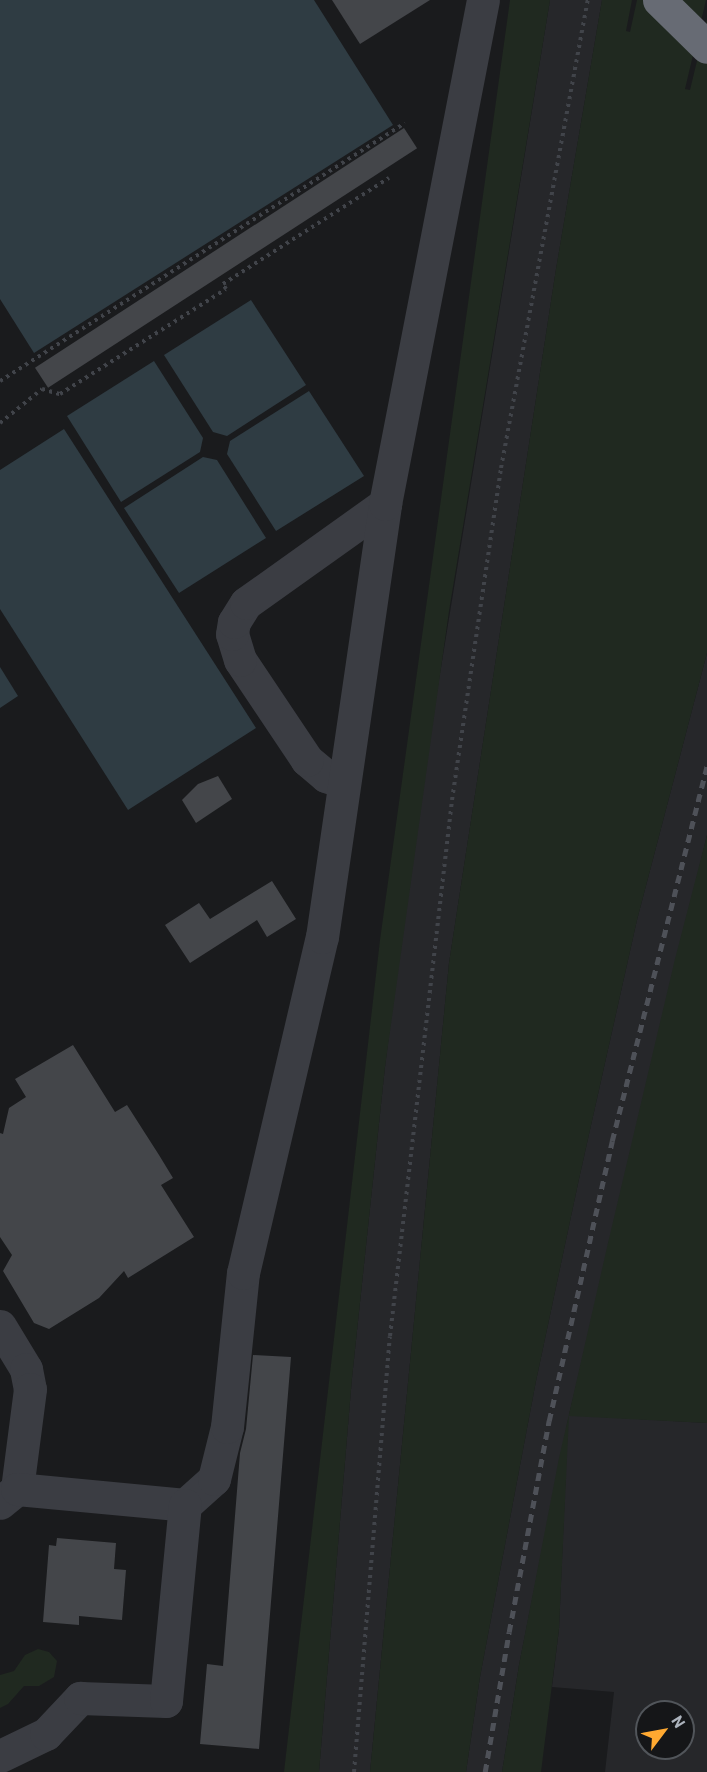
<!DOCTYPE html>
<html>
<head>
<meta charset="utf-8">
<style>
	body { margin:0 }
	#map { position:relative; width:707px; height:1772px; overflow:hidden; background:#1a1b1d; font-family:Barlow,sans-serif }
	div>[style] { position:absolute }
	.built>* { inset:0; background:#26272a }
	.green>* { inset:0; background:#202920 }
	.water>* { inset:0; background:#2f3c43 }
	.building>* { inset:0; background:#44464a; transform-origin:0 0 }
	.path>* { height:4px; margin-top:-2px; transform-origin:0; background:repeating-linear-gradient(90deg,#41444a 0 3px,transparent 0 7.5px) }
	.minor>* { height:33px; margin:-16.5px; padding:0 16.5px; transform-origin:16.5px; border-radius:16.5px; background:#3b3d43 }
	.highway>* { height:33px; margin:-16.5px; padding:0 16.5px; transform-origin:16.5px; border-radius:16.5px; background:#676b74 }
	.rail>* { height:4.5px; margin-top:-2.25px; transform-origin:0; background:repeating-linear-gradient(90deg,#4e5158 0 8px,transparent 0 14px) }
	span { translate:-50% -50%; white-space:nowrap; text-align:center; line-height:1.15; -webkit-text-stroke:6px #151618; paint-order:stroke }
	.north { position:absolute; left:635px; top:1700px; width:60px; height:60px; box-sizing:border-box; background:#151618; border:2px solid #51555a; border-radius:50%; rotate:58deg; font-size:16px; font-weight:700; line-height:24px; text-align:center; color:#acb3bd }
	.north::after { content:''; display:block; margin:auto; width:21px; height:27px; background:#ffa931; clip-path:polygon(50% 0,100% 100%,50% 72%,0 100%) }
</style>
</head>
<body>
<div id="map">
	<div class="built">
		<i style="clip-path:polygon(550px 0,602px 0,556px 269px,449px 963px,370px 1772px,319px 1772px,352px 1378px,385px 1067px,414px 833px)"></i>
		<i style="clip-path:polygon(evenodd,707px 653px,707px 835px,569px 1415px,707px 1423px,707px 1772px,605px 1772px,614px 1692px,552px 1687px,559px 1629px,568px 1420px,519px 1665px,502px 1772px,466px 1772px,480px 1677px,536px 1381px,579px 1179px,637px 920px,707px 653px,647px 1712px,683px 1712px,683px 1748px,647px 1748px,647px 1712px)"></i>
	</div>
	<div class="green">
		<i style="clip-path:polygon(510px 0,550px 0,449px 611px,385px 1067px,352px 1378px,319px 1772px,284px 1772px,380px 940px)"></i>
		<i style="clip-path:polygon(602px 0,632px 0,626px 31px,630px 32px,637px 0,706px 0,685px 89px,690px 90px,707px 19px,707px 653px,637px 920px,579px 1179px,536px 1381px,480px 1677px,466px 1772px,370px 1772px,449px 963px,556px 269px)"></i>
		<i style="clip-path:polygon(707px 835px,707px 1423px,569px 1416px,559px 1629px,541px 1772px,502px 1772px,519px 1665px,559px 1458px,608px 1243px,675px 959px)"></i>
		<i style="clip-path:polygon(38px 1649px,49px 1652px,57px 1661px,54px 1677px,39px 1686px,24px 1686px,8px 1704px,0 1708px,0 1675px,14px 1671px,25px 1655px)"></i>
	</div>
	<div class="water">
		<i style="clip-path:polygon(0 0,314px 0,393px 125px,34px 353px,0 299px)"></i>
		<i style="clip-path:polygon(251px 300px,306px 385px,227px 436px,213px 432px,164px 355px)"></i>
		<i style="clip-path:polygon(154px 361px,203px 438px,200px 452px,121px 502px,67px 416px)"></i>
		<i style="clip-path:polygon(309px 391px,364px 476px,276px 531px,227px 454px,230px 441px)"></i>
		<i style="clip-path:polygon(64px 429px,256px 728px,128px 810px,0 609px,0 470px)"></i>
		<i style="clip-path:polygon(203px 457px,217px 460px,266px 538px,179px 593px,124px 508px)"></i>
		<i style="clip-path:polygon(0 667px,18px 696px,0 708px)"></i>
	</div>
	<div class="building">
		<i style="clip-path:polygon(332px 0,430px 0,360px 44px)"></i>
		<i style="left:404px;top:128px;width:24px;height:440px;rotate:57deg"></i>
		<i style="clip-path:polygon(218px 776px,232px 799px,196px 823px,182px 800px,198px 784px)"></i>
		<i style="clip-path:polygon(272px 881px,296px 919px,267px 937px,257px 920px,190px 963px,165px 925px,199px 903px,210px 919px)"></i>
		<i style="clip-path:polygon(73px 1045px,115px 1112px,127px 1105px,159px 1155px,173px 1178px,161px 1185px,194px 1237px,128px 1278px,124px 1271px,99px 1298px,49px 1329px,34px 1323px,3px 1271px,12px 1255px,0 1237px,0 1133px,3px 1134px,9px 1108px,26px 1097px,15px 1079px)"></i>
		<i style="clip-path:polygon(253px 1355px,291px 1357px,259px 1749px,200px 1744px,207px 1664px,223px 1666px,240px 1453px,246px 1429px)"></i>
		<i style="clip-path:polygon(57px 1538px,116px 1543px,114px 1569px,126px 1570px,122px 1620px,79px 1616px,79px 1625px,43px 1622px,49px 1545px,56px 1546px)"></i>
	</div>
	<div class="path">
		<i style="left:0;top:381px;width:480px;rotate:-32.5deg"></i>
		<i style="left:0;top:423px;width:54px;rotate:-39deg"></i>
		<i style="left:42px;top:389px;width:19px;rotate:16deg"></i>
		<i style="left:60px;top:394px;width:196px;rotate:-32.3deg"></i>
		<i style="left:226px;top:289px;width:6px;rotate:-121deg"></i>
		<i style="left:223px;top:284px;width:197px;rotate:-32.6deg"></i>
		<i style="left:354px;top:1772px;width:437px;rotate:-85.3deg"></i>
		<i style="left:390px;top:1336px;width:540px;rotate:-83.4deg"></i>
		<i style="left:452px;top:800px;width:336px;rotate:-81.6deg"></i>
		<i style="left:501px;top:468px;width:476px;rotate:-79.5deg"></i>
	</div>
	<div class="minor">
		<i style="left:343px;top:782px;width:18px;rotate:-161deg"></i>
		<i style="left:326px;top:776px;width:25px;rotate:-140deg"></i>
		<i style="left:307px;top:760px;width:120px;rotate:-123.8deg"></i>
		<i style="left:240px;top:660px;width:27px;rotate:-107deg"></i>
		<i style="left:232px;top:634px;width:12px;rotate:-81deg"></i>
		<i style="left:234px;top:622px;width:22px;rotate:-58deg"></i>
		<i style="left:246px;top:603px;width:171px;rotate:-35.5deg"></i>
		<i style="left:0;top:1326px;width:50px;rotate:58.8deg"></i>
		<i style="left:26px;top:1369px;width:20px;rotate:79deg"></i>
		<i style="left:30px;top:1389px;width:101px;rotate:97.4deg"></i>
		<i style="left:17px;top:1489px;width:22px;rotate:141deg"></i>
		<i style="left:17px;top:1489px;width:169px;rotate:5.4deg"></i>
		<i style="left:185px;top:1505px;width:39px;rotate:-42deg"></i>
		<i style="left:214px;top:1479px;width:54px;rotate:-76deg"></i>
		<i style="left:227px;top:1427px;width:155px;rotate:-84.1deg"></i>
		<i style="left:243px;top:1273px;width:345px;rotate:-76.8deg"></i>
		<i style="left:322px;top:937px;width:438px;rotate:-81.7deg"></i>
		<i style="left:385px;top:504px;width:513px;rotate:-79deg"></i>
		<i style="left:0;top:1756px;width:51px;rotate:-25.6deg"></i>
		<i style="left:46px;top:1734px;width:50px;rotate:-46.6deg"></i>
		<i style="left:80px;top:1698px;width:86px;rotate:2deg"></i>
		<i style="left:166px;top:1701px;width:197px;rotate:-84.5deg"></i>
	</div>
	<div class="highway">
		<i style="left:659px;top:0;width:67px;rotate:44.4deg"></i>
	</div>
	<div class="rail">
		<i style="left:485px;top:1772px;width:142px;rotate:-80.3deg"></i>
		<i style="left:509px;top:1632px;width:215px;rotate:-79.3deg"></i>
		<i style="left:549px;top:1421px;width:287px;rotate:-77.3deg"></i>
		<i style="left:612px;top:1141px;width:387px;rotate:-75.8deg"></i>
	</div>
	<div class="north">N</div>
</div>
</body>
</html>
